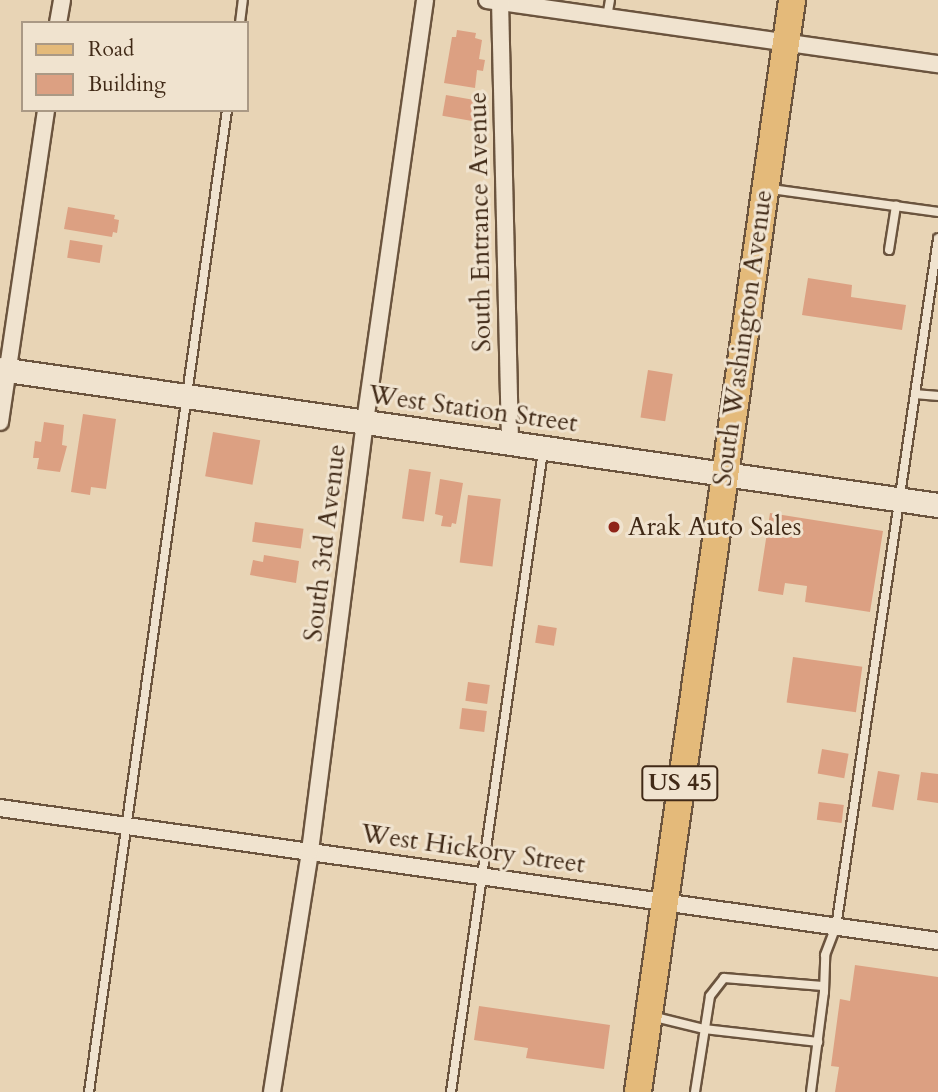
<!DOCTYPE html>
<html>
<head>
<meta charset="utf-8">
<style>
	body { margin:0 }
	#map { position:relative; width:938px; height:1092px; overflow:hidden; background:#e8d4b5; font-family:Cardo,serif }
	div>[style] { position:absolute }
	.building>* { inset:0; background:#dca082; transform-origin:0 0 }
	.roads { filter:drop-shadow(2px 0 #6b543e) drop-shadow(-2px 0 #6b543e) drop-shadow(0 2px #6b543e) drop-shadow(0 -2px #6b543e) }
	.service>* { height:8px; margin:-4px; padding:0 4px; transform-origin:4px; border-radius:4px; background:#f0e3cf }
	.minor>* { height:16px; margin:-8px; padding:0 8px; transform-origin:8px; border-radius:8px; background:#f0e3cf }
	.secondary>* { height:23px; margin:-11.5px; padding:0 11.5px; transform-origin:11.5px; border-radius:11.5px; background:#f0e3cf }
	.primary>* { height:26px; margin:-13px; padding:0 13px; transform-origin:13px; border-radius:13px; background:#e4ba7a }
	.dots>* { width:19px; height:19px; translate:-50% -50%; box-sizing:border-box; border:4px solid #f0e3cf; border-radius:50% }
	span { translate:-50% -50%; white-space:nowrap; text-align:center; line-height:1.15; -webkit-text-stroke:6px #f0e3cf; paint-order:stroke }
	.shield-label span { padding:2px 5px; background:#f0e3cf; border:2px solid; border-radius:5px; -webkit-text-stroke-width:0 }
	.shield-label { font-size:24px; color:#412a17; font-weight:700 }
	.street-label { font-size:26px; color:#412a17 }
	.poi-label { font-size:26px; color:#412a17 }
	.left { translate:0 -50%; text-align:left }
	.legend { position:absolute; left:21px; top:21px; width:228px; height:91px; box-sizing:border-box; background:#f0e3cf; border:2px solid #aa9985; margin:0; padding:9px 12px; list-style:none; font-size:21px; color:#412a17 }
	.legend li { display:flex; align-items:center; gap:14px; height:35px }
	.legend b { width:35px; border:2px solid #aa9985 }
</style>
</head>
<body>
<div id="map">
	<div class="building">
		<i style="clip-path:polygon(457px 30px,476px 33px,475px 38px,482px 40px,479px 59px,485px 60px,483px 71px,477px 70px,475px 88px,444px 83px,452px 37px,456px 37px)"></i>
		<i style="left:446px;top:95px;width:36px;height:21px;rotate:10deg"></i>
		<i style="clip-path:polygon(68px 207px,115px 215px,114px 219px,119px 220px,117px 233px,113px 232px,112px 237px,64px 229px)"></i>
		<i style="left:70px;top:240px;width:33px;height:18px;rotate:9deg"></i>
		<i style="clip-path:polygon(808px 278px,852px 285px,851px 297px,906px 305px,902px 330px,802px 315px)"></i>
		<i style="left:648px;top:370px;width:25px;height:48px;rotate:9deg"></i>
		<i style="clip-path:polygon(83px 414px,116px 419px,106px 489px,91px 487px,90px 495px,71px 492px)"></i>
		<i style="clip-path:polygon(44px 422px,64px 425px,62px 445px,67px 446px,60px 472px,37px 469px,39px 458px,33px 458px,35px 441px,41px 442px)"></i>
		<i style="left:213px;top:432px;width:48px;height:45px;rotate:10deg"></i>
		<i style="left:409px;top:469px;width:22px;height:50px;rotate:8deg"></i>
		<i style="clip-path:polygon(440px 479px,463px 483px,456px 524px,452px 523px,451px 527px,441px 526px,443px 516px,435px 514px)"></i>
		<i style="left:468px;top:495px;width:33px;height:68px;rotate:7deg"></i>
		<i style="clip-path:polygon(770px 513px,883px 531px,870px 612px,805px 602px,807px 586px,785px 583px,783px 595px,758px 591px)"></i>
		<i style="left:255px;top:522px;width:49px;height:20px;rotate:8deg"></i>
		<i style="clip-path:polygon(264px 555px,299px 561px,296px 583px,250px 575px,253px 560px,263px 562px)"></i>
		<i style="left:538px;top:625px;width:19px;height:18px;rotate:9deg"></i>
		<i style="left:793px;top:657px;width:70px;height:46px;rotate:8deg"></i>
		<i style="left:468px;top:682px;width:22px;height:19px;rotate:8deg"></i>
		<i style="left:462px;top:708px;width:25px;height:21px;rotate:7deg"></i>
		<i style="left:822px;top:749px;width:27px;height:25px;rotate:10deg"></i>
		<i style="left:878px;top:771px;width:22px;height:36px;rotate:10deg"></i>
		<i style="clip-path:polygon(921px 772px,938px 774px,938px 803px,917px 800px)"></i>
		<i style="left:819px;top:802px;width:25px;height:18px;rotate:7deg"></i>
		<i style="clip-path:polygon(855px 965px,938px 977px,938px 1092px,835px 1092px,839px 1067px,831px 1066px,840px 999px,850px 1001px)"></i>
		<i style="clip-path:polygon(479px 1006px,610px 1025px,604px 1069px,526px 1058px,528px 1048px,474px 1040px)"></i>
	</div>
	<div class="roads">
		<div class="service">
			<i style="left:607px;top:17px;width:17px;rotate:-80deg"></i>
			<i style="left:240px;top:23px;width:23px;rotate:-83deg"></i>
			<i style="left:771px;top:189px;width:169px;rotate:7.8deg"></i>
			<i style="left:889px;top:250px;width:45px;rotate:-81deg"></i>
			<i style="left:915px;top:394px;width:23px;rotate:5deg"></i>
			<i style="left:651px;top:1016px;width:55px;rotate:13.8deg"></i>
			<i style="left:704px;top:1029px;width:115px;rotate:6.5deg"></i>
			<i style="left:89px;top:1092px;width:992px;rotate:-82deg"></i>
			<i style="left:451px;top:1092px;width:648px;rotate:-81.83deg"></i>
			<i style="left:695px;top:1092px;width:97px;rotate:-81.1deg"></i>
			<i style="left:710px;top:996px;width:23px;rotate:-52deg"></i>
			<i style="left:724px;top:978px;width:99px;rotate:4.6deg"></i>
			<i style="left:811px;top:1092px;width:101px;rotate:-82.6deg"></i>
			<i style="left:824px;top:992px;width:37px;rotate:-88deg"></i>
			<i style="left:825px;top:955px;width:30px;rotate:-69deg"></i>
			<i style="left:836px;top:927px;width:696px;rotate:-81.57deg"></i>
		</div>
		<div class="minor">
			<i style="left:487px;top:0;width:456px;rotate:8.1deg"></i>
			<i style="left:500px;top:0;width:443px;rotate:88.7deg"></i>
			<i style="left:58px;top:23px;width:23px;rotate:-80deg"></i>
			<i style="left:0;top:422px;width:315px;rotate:-81.6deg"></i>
			<i style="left:0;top:808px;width:947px;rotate:8.07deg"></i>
			<i style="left:272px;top:1092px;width:244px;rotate:-81deg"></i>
			<i style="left:310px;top:851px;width:433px;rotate:-82.7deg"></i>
			<i style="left:365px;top:422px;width:426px;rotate:-81.9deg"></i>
		</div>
		<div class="secondary">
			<i style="left:0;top:369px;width:948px;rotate:8.25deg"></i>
		</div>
		<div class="primary">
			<i style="left:638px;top:1092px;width:1103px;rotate:-81.97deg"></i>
		</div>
	</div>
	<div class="dots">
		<i style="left:614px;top:527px;background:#8f2418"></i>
	</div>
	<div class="shield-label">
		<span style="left:680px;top:783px">US 45</span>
	</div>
	<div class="street-label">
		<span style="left:480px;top:222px;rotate:-91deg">South Entrance Avenue</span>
		<span style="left:743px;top:338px;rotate:-82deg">South Washington Avenue</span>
		<span style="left:473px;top:409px;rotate:8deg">West Station Street</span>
		<span style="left:325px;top:543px;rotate:-83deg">South 3rd Avenue</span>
		<span style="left:473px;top:849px;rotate:8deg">West Hickory Street</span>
	</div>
	<div class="poi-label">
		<span class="left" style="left:628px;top:527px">Arak Auto Sales</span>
	</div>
	<ul class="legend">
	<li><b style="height:9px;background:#e4ba7a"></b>Road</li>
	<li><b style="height:19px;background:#dca082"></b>Building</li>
	</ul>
</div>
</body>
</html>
